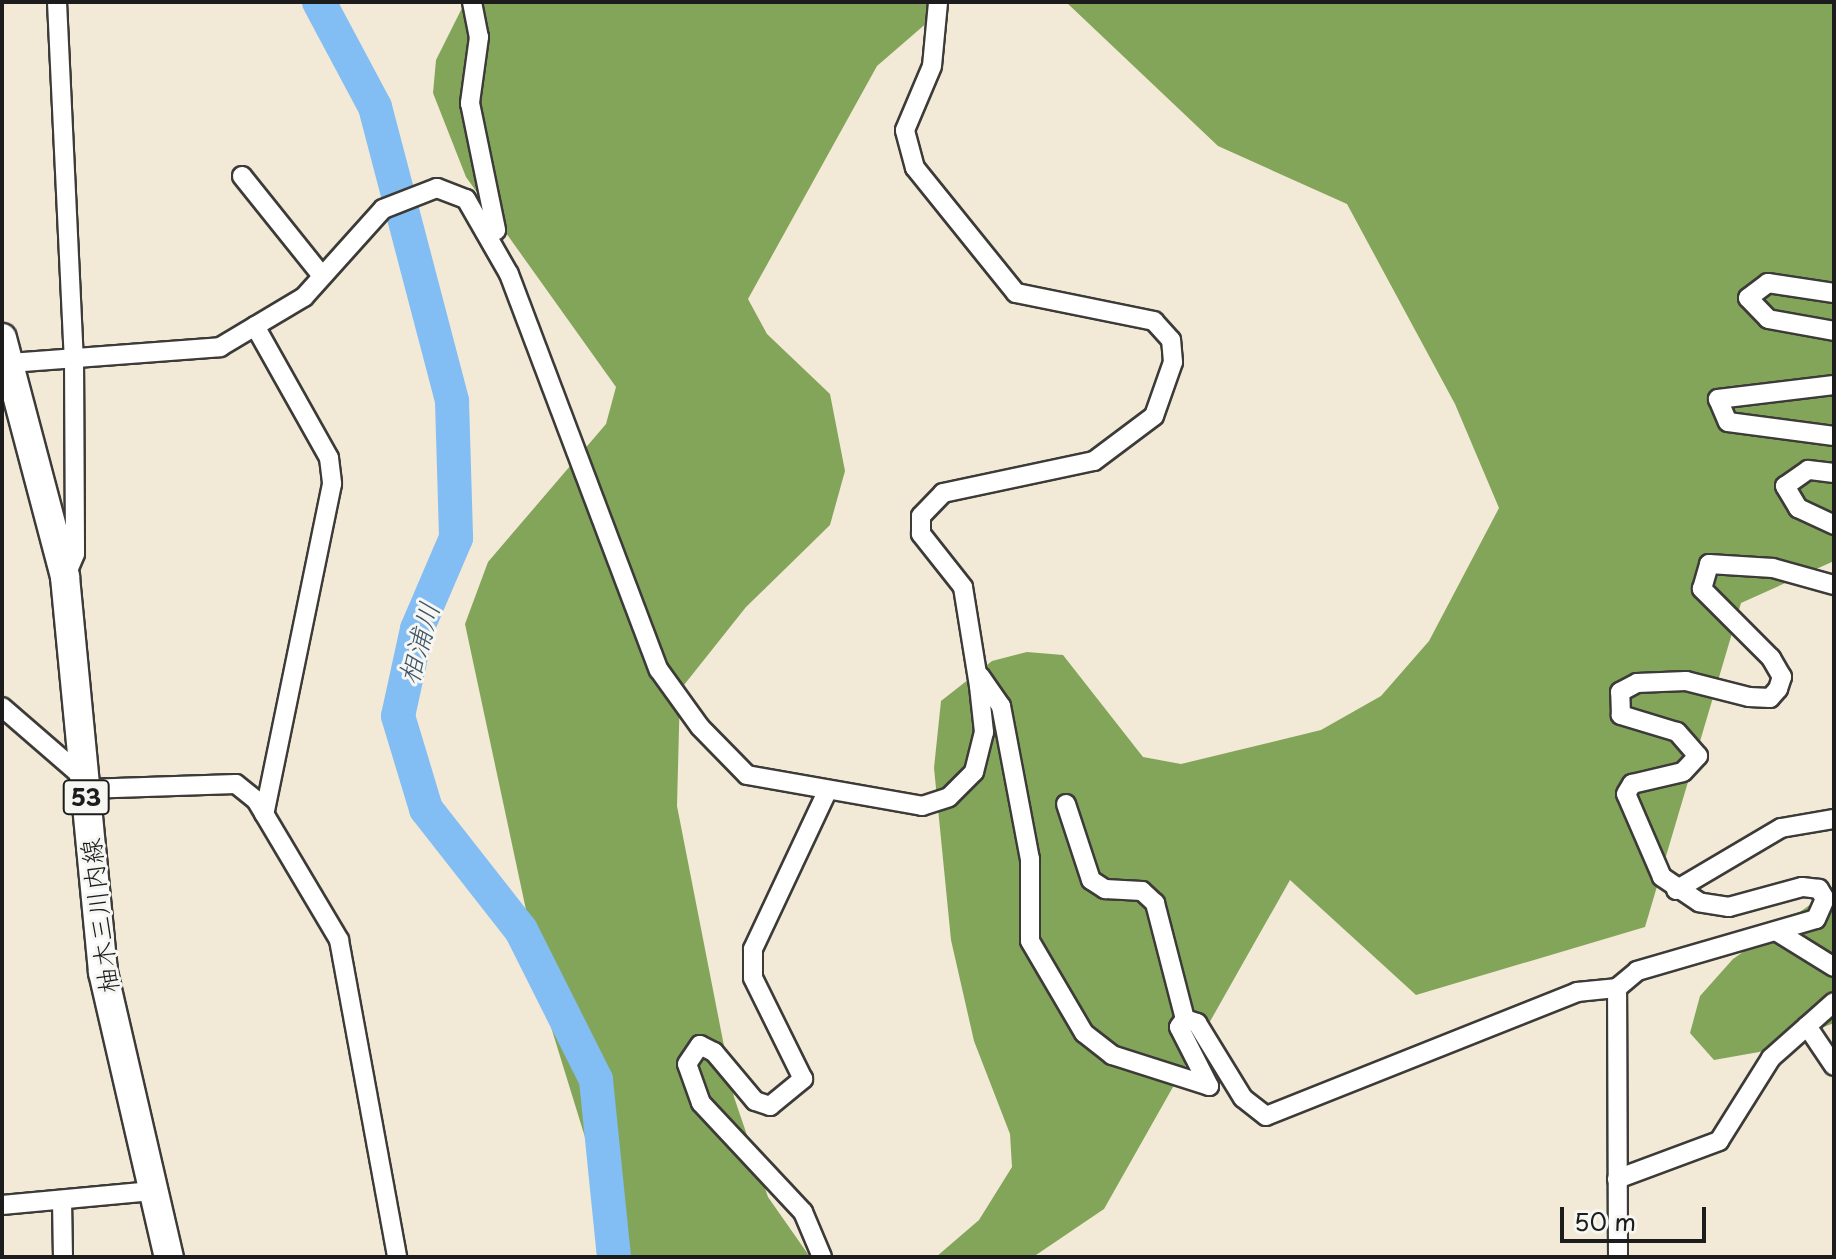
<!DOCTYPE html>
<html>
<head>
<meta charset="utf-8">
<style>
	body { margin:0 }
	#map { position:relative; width:1836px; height:1259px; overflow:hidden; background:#f2e9d6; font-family:"Playpen Sans","Klee One",sans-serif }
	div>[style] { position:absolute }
	.forest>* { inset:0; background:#83a55a }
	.river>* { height:34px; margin:-17px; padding:0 17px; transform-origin:17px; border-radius:17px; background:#82bdf4 }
	.roads { filter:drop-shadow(2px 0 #3c3b38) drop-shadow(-2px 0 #3c3b38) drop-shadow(0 2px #3c3b38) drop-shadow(0 -2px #3c3b38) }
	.minor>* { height:18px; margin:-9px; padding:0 9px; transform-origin:9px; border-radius:9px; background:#fff }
	.primary>* { height:28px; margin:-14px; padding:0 14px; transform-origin:14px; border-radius:14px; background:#fff }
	span { translate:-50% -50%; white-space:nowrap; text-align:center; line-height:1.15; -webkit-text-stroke:6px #f6f6f2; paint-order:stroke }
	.shield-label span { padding:2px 6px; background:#f6f6f2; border:2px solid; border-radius:6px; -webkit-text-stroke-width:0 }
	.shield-label { font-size:24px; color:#1c1c1c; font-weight:700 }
	.street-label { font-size:26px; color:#1c1c1c }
	.water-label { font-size:28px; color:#405468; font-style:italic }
	.frame { position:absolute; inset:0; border:4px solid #1c1c1c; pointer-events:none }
	.scale { position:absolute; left:1560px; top:1207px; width:146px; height:36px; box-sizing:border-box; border:4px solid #1c1c1c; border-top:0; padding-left:10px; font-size:24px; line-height:28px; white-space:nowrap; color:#1c1c1c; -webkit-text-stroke:6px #f6f6f2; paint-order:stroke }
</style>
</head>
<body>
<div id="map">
	<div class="forest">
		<i style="clip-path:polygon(465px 2px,951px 2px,877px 66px,748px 299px,767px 334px,830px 394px,845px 471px,830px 525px,746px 607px,680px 690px,677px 806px,734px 1097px,768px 1197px,810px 1257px,622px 1257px,551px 1027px,465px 624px,488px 562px,606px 424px,616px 387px,466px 177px,433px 93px,436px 60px)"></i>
		<i style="clip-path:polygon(1066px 2px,1834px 2px,1834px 561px,1741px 603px,1645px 927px,1416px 995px,1290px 880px,1104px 1209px,1033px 1257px,936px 1257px,979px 1220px,1012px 1167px,1010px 1134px,974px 1041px,951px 940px,934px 768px,941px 701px,992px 661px,1027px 652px,1063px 655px,1143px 757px,1181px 764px,1321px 730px,1381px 696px,1429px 641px,1499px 508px,1455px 404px,1347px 204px,1218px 146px)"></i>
		<i style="clip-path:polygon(1834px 888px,1834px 1023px,1759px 1052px,1714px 1060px,1690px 1033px,1700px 996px,1733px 959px)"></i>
	</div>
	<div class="river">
		<i style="left:319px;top:2px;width:119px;rotate:61.9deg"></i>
		<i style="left:375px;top:107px;width:304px;rotate:75.3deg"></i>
		<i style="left:452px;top:401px;width:137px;rotate:88.3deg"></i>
		<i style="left:456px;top:538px;width:99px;rotate:113.2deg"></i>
		<i style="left:417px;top:629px;width:89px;rotate:102.3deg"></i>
		<i style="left:398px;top:716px;width:97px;rotate:73.2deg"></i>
		<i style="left:426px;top:809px;width:154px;rotate:51.9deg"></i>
		<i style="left:521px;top:930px;width:168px;rotate:63.4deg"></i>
		<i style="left:596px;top:1080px;width:178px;rotate:84.2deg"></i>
	</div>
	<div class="roads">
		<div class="minor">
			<i style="left:57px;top:2px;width:356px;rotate:87.3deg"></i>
			<i style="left:74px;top:358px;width:196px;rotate:89.7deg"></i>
			<i style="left:75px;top:554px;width:25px;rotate:113deg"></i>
			<i style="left:472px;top:2px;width:36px;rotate:79deg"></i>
			<i style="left:479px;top:37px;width:67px;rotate:97.8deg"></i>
			<i style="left:470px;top:103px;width:130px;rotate:78.4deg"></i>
			<i style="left:242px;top:176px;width:128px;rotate:51.3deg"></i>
			<i style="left:1834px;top:293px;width:67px;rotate:-171.4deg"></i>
			<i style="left:1768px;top:283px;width:25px;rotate:143deg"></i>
			<i style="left:1748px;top:298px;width:29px;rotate:46deg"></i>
			<i style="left:1768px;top:319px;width:67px;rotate:10.3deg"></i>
			<i style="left:255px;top:326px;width:151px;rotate:60.7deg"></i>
			<i style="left:329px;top:458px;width:26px;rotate:83deg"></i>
			<i style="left:332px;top:484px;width:337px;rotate:101.6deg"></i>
			<i style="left:9px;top:363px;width:212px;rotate:-4.3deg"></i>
			<i style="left:220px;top:347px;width:98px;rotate:-30.8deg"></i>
			<i style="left:304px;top:297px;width:118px;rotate:-48.1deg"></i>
			<i style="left:383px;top:209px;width:58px;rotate:-21.3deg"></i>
			<i style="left:437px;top:188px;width:31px;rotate:21deg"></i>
			<i style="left:466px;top:199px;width:86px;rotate:60.2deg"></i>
			<i style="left:509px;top:274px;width:423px;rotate:69.3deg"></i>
			<i style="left:659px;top:670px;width:70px;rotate:54.3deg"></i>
			<i style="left:700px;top:727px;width:67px;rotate:45.6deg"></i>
			<i style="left:747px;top:775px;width:178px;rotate:10deg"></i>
			<i style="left:922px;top:806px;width:28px;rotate:-18deg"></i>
			<i style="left:949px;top:797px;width:35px;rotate:-45deg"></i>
			<i style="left:974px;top:772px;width:41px;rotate:-76deg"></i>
			<i style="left:984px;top:732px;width:46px;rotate:-96.2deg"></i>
			<i style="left:979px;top:686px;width:100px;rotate:-99.2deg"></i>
			<i style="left:963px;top:587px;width:68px;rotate:-128.4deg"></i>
			<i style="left:921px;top:534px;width:18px;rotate:-90deg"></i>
			<i style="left:921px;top:516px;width:32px;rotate:-46deg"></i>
			<i style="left:943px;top:493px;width:154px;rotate:-12deg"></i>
			<i style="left:1094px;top:461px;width:75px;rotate:-36.9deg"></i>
			<i style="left:1154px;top:416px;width:57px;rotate:-70.6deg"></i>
			<i style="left:1173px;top:362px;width:22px;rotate:-95deg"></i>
			<i style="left:1171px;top:340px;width:25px;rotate:-132deg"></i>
			<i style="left:1154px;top:321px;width:141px;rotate:-168.5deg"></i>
			<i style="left:1016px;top:293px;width:161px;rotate:-128.9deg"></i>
			<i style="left:915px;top:168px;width:39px;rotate:-105deg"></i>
			<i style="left:905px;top:130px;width:69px;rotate:-67.1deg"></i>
			<i style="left:932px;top:66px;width:64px;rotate:-84.6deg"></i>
			<i style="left:1834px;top:385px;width:117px;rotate:173.1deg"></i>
			<i style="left:1718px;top:399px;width:25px;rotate:67deg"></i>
			<i style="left:1728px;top:422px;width:107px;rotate:7.5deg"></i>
			<i style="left:1834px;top:473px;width:26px;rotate:-173deg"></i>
			<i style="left:1808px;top:470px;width:28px;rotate:145deg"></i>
			<i style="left:1785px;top:486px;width:26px;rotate:59deg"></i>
			<i style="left:1798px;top:508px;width:40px;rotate:25deg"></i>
			<i style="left:980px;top:676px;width:37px;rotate:55deg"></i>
			<i style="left:1001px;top:706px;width:156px;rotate:79.3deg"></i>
			<i style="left:1030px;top:859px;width:82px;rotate:90deg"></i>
			<i style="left:1030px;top:941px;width:107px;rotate:59.6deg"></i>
			<i style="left:1084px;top:1033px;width:36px;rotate:38deg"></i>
			<i style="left:1112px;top:1055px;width:102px;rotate:17.7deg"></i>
			<i style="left:1209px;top:1086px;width:66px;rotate:-117deg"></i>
			<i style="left:1179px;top:1027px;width:10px;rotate:-53deg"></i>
			<i style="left:1185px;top:1019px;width:13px;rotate:18deg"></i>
			<i style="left:1197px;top:1023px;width:88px;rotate:58.5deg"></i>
			<i style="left:1243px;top:1098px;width:29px;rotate:38deg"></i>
			<i style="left:1266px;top:1116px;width:335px;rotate:-21.7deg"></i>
			<i style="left:1577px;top:992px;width:40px;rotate:-5.7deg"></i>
			<i style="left:2px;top:707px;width:110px;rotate:40.9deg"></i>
			<i style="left:85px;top:789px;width:151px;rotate:-1.9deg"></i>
			<i style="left:236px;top:784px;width:26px;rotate:39deg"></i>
			<i style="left:256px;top:800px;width:163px;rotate:59.3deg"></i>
			<i style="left:339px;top:940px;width:322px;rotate:79.6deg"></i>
			<i style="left:1066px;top:804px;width:80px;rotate:71.8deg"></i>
			<i style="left:1091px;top:880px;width:17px;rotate:33deg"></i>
			<i style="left:1105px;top:889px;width:37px;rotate:3deg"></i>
			<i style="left:1142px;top:891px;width:18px;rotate:43deg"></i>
			<i style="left:1155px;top:903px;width:120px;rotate:75.5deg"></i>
			<i style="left:1676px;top:890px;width:122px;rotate:-30.6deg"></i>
			<i style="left:1781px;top:828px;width:54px;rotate:-9.6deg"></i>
			<i style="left:1776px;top:931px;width:68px;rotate:31.8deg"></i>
			<i style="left:1807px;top:1026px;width:48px;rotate:56deg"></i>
			<i style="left:1617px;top:1179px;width:109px;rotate:-20.4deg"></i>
			<i style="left:1719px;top:1141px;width:98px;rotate:-57.9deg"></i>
			<i style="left:1771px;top:1058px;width:84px;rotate:-41.6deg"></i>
			<i style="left:62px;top:1200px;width:57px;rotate:89deg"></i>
			<i style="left:2px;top:1205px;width:151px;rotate:-5.3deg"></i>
			<i style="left:822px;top:1257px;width:49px;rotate:-112.9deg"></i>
			<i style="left:803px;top:1212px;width:149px;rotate:-133.1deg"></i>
			<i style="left:701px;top:1103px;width:41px;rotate:-109.7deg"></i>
			<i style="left:687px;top:1064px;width:23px;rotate:-56deg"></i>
			<i style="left:700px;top:1045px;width:16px;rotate:27deg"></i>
			<i style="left:714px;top:1052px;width:64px;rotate:50.1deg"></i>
			<i style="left:755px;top:1101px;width:16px;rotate:18deg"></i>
			<i style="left:770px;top:1106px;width:43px;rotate:-39.3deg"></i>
			<i style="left:803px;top:1079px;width:113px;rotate:-116.3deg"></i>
			<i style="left:753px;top:978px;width:29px;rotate:-90deg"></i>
			<i style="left:753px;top:949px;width:171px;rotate:-64.8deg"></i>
			<i style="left:1618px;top:1257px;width:269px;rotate:-90.2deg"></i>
			<i style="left:1617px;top:988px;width:26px;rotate:-40deg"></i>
			<i style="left:1637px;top:971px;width:186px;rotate:-16.2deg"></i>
			<i style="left:1816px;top:919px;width:22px;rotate:-66deg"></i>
			<i style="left:1825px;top:899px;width:12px;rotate:-121deg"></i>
			<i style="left:1819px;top:889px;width:17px;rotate:-173deg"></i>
			<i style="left:1802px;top:887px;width:76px;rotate:164.7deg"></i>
			<i style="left:1729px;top:907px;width:30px;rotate:-171deg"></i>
			<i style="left:1699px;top:902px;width:45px;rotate:-146deg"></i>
			<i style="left:1662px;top:877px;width:90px;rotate:-113.4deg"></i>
			<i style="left:1626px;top:794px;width:12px;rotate:-59deg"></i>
			<i style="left:1632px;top:784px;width:52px;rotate:-13.2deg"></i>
			<i style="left:1683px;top:772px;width:22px;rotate:-47deg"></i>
			<i style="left:1698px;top:756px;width:32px;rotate:-131deg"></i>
			<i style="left:1677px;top:732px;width:59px;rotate:-163.1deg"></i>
			<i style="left:1621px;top:715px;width:23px;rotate:-92deg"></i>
			<i style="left:1620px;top:692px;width:19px;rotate:-28deg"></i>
			<i style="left:1637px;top:683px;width:49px;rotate:-2.3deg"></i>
			<i style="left:1686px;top:681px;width:65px;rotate:14.3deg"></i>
			<i style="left:1749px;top:697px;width:21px;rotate:3deg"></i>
			<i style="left:1770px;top:698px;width:12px;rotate:-48deg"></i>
			<i style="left:1778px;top:689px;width:13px;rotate:-72deg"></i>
			<i style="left:1782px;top:677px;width:22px;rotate:-120deg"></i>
			<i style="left:1771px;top:658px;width:98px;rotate:-135deg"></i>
			<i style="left:1702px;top:589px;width:26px;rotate:-74deg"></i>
			<i style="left:1709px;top:564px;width:64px;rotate:3.6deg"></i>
			<i style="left:1773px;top:568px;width:63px;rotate:15.6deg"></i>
		</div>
		<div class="primary">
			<i style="left:2px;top:338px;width:247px;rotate:75.2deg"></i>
			<i style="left:65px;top:577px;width:397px;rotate:84.5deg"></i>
			<i style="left:103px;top:972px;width:293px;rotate:77deg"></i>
		</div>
	</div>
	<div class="shield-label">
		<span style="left:86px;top:797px">53</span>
	</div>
	<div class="street-label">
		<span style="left:99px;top:916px;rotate:-97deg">柚木三川内線</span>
	</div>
	<div class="water-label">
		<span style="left:418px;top:643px;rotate:-74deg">相浦川</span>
	</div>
	<div class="frame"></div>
	<div class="scale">50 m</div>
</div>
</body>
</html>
